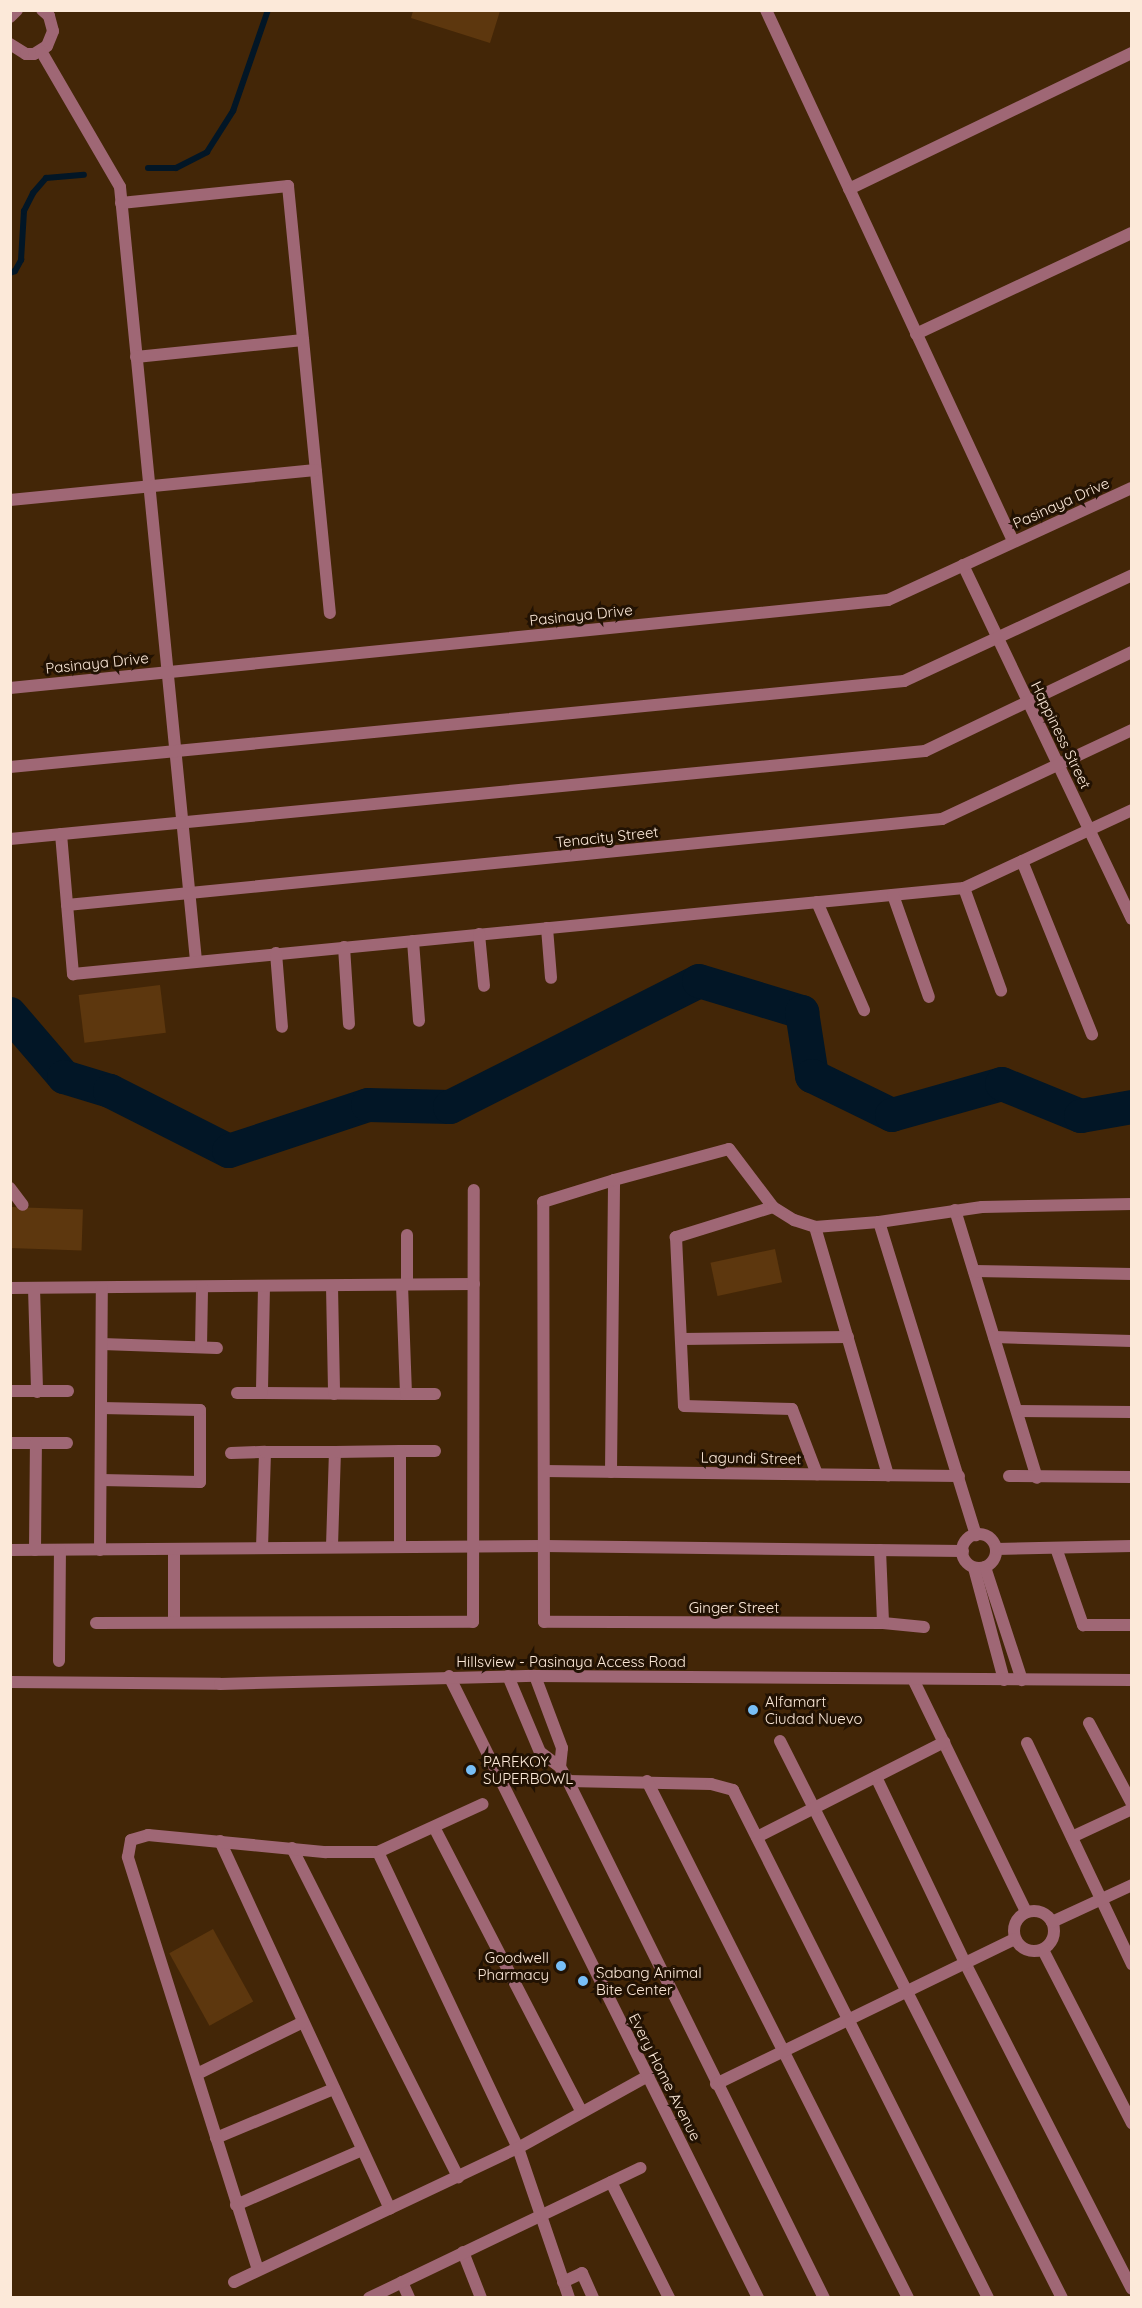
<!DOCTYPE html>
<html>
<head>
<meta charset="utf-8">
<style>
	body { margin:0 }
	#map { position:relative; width:1142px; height:2308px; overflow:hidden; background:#432607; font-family:Quicksand,sans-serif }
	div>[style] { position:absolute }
	.green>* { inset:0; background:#5d370e; transform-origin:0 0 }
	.stream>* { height:6px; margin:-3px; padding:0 3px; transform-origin:3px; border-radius:3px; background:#021626 }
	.river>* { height:34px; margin:-17px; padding:0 17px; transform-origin:17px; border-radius:17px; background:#021626 }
	.minor>* { height:12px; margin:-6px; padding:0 6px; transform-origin:6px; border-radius:6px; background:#9f6775 }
	.minor>.ring { margin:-6px; padding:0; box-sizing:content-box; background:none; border:12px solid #9f6775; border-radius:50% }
	.tertiary>* { height:12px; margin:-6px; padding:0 6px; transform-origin:6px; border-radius:6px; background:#9f6775 }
	.dots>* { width:16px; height:16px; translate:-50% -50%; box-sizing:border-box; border:3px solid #221203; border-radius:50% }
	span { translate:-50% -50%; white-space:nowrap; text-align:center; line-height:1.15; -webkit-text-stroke:6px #221203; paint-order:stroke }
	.street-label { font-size:15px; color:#fce9d9 }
	.poi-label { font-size:15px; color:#fce9d9 }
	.left { translate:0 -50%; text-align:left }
	.right { translate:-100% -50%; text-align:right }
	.frame { position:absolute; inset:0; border:12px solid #fce9d9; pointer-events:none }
</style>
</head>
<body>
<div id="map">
	<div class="green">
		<i style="clip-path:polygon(413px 11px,413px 10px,500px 11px,490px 43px,411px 18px)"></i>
		<i style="left:160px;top:985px;width:48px;height:82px;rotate:83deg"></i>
		<i style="left:11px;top:1207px;width:72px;height:41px;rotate:2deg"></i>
		<i style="left:775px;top:1249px;width:34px;height:66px;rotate:78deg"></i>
		<i style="left:213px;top:1929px;width:83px;height:50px;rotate:61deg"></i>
	</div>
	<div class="stream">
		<i style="left:148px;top:168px;width:28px"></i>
		<i style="left:176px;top:168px;width:35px;rotate:-27deg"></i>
		<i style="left:207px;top:152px;width:49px;rotate:-57.6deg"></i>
		<i style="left:233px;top:111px;width:107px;rotate:-70.9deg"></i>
		<i style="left:10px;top:273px;width:5px;rotate:-22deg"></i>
		<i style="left:15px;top:271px;width:13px;rotate:-61deg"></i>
		<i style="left:21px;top:260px;width:49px;rotate:-86.5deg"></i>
		<i style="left:24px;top:211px;width:20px;rotate:-63deg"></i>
		<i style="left:33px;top:193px;width:20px;rotate:-49deg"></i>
		<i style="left:46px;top:178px;width:38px;rotate:-5deg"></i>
	</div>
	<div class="river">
		<i style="left:10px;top:1014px;width:83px;rotate:49.4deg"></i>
		<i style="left:64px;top:1077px;width:48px;rotate:16.9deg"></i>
		<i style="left:110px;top:1091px;width:133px;rotate:26.8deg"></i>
		<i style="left:229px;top:1151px;width:146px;rotate:-18.3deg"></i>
		<i style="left:368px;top:1105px;width:82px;rotate:1.4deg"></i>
		<i style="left:450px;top:1107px;width:279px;rotate:-26.8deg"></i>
		<i style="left:699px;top:981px;width:108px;rotate:16.8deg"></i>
		<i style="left:802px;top:1012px;width:65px;rotate:81.1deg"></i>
		<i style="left:812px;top:1076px;width:89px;rotate:26deg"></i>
		<i style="left:892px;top:1115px;width:114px;rotate:-15.7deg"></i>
		<i style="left:1002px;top:1084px;width:85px;rotate:22.1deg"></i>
		<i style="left:1081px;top:1116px;width:52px;rotate:-10deg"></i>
	</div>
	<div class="minor">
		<i style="left:766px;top:10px;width:586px;rotate:65.05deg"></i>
		<i style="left:10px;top:17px;width:10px;rotate:-45deg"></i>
		<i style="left:10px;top:44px;width:19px;rotate:32deg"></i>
		<i style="left:26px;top:54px;width:8px"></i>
		<i style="left:34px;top:54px;width:15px;rotate:-32deg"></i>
		<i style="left:47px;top:46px;width:16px;rotate:-68deg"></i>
		<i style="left:53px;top:31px;width:16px;rotate:-105deg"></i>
		<i style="left:49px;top:16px;width:9px;rotate:-139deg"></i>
		<i style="left:41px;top:51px;width:157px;rotate:59.8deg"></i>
		<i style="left:120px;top:187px;width:778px;rotate:84.39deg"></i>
		<i style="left:849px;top:189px;width:314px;rotate:-25.7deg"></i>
		<i style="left:121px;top:203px;width:168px;rotate:-5.8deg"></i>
		<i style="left:288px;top:186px;width:429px;rotate:84.4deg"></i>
		<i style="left:916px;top:334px;width:238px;rotate:-25.1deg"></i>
		<i style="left:136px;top:357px;width:168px;rotate:-5.8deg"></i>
		<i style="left:10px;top:500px;width:307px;rotate:-5.6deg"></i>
		<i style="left:963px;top:565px;width:392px;rotate:64.5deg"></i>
		<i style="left:10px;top:767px;width:898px;rotate:-5.49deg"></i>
		<i style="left:904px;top:681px;width:251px;rotate:-24.9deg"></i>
		<i style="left:61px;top:834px;width:141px;rotate:85.1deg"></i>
		<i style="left:73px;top:974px;width:895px;rotate:-5.51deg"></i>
		<i style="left:964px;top:888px;width:185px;rotate:-24.9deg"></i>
		<i style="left:10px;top:839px;width:919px;rotate:-5.49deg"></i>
		<i style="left:925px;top:751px;width:229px;rotate:-25.6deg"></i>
		<i style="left:1022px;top:861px;width:187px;rotate:68deg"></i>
		<i style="left:964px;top:888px;width:109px;rotate:70.1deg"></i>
		<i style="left:893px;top:895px;width:108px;rotate:70.6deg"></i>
		<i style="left:817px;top:902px;width:118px;rotate:66.5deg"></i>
		<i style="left:67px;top:905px;width:879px;rotate:-5.61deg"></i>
		<i style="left:942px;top:819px;width:210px;rotate:-25.1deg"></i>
		<i style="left:547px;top:928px;width:50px;rotate:85.4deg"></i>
		<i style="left:479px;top:934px;width:52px;rotate:84.5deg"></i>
		<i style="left:413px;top:941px;width:80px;rotate:85.7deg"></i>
		<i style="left:344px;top:947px;width:77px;rotate:86.3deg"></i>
		<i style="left:276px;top:953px;width:74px;rotate:85.4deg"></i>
		<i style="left:10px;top:1188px;width:21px;rotate:53deg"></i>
		<i style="left:773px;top:1207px;width:102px;rotate:162.8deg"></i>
		<i style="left:676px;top:1237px;width:169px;rotate:87.3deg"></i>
		<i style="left:684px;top:1406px;width:108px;rotate:1.6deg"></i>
		<i style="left:792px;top:1409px;width:70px;rotate:69deg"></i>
		<i style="left:955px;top:1210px;width:280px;rotate:73deg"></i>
		<i style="left:879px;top:1222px;width:328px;rotate:72.8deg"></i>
		<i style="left:815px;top:1227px;width:259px;rotate:73.6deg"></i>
		<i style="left:407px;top:1235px;width:49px;rotate:90deg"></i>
		<i style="left:974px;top:1271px;width:158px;rotate:1.1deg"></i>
		<i style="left:264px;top:1286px;width:107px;rotate:91.1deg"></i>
		<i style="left:262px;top:1393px;width:144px;rotate:0.4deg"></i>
		<i style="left:406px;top:1394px;width:109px;rotate:-92.1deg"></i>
		<i style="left:332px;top:1286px;width:108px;rotate:88.9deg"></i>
		<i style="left:10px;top:1288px;width:464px;rotate:-0.5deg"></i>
		<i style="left:34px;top:1288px;width:104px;rotate:88.3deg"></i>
		<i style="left:994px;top:1337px;width:138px;rotate:1.7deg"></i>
		<i style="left:682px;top:1339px;width:166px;rotate:-0.7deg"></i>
		<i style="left:102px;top:1344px;width:115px;rotate:2deg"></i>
		<i style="left:201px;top:1347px;width:60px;rotate:-89deg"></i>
		<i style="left:10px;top:1391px;width:58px"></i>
		<i style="left:237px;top:1393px;width:25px"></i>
		<i style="left:406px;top:1394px;width:29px"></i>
		<i style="left:1017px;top:1411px;width:115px;rotate:0.5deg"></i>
		<i style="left:10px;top:1443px;width:57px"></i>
		<i style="left:400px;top:1451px;width:35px"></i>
		<i style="left:231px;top:1453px;width:34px;rotate:-2deg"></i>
		<i style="left:544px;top:1471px;width:415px;rotate:0.7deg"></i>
		<i style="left:611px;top:1472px;width:292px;rotate:-89.4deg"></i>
		<i style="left:1009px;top:1476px;width:123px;rotate:0.5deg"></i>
		<i style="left:101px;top:1480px;width:99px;rotate:1.2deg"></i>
		<i style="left:200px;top:1482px;width:72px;rotate:-90deg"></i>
		<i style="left:200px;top:1410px;width:99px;rotate:-178.8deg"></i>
		<i class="ring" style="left:962px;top:1534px;width:22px;height:22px"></i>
		<i style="left:332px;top:1546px;width:94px;rotate:-88.2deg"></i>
		<i style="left:335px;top:1452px;width:65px;rotate:-0.9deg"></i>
		<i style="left:400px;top:1451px;width:96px;rotate:90deg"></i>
		<i style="left:262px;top:1548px;width:96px;rotate:-88.2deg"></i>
		<i style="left:265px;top:1452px;width:70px"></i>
		<i style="left:1056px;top:1548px;width:82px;rotate:70.7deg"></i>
		<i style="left:1083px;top:1625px;width:49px"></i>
		<i style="left:174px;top:1549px;width:73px;rotate:90deg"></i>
		<i style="left:996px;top:1549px;width:136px;rotate:-1.3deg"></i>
		<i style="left:10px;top:1550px;width:534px;rotate:-0.43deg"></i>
		<i style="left:544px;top:1546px;width:419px;rotate:0.7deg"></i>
		<i style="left:35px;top:1550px;width:107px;rotate:-89.5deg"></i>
		<i style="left:100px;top:1550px;width:262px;rotate:-89.6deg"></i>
		<i style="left:880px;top:1550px;width:73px;rotate:87.6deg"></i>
		<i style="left:985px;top:1567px;width:119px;rotate:71.9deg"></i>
		<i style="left:974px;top:1568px;width:116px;rotate:75deg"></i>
		<i style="left:96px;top:1623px;width:377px;rotate:-0.2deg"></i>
		<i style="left:473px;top:1622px;width:432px;rotate:-89.9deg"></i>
		<i style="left:924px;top:1627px;width:41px;rotate:-174.4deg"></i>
		<i style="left:883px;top:1623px;width:339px;rotate:-179.8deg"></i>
		<i style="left:544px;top:1622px;width:420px;rotate:-90.1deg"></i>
		<i style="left:543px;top:1202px;width:74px;rotate:-17.2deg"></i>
		<i style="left:614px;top:1180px;width:119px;rotate:-15.1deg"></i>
		<i style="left:729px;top:1149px;width:73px;rotate:52.8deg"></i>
		<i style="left:773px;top:1207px;width:25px;rotate:32deg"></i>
		<i style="left:794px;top:1220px;width:22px;rotate:18deg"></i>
		<i style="left:815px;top:1227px;width:64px;rotate:-4.5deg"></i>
		<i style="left:879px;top:1222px;width:104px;rotate:-8.3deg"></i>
		<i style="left:982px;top:1207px;width:150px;rotate:-1.1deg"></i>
		<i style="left:59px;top:1661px;width:111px;rotate:-89.5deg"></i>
		<i style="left:508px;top:1676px;width:82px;rotate:67.2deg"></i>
		<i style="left:540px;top:1752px;width:25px;rotate:37deg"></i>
		<i style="left:560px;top:1767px;width:16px;rotate:60deg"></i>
		<i style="left:568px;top:1781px;width:577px;rotate:63.66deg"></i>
		<i style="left:535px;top:1676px;width:77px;rotate:69.4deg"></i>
		<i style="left:562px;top:1748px;width:19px;rotate:96deg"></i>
		<i style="left:913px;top:1679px;width:259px;rotate:64.1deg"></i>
		<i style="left:1089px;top:1723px;width:92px;rotate:62deg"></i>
		<i style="left:780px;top:1741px;width:624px;rotate:63.15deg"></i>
		<i style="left:1027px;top:1743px;width:245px;rotate:64.6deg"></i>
		<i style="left:876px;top:1777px;width:206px;rotate:64.4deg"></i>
		<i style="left:965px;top:1963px;width:366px;rotate:62.9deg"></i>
		<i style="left:568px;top:1781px;width:143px;rotate:1.2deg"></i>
		<i style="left:711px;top:1784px;width:23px;rotate:15deg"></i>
		<i style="left:733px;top:1790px;width:568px;rotate:63.34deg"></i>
		<i style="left:647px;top:1781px;width:579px;rotate:63.21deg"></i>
		<i style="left:435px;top:1829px;width:319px;rotate:62.6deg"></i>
		<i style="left:757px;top:1837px;width:210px;rotate:-26.9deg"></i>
		<i style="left:1072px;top:1837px;width:66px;rotate:-25deg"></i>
		<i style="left:220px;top:1841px;width:405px;rotate:65.2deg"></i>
		<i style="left:292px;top:1848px;width:369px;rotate:63.2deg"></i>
		<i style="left:378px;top:1852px;width:327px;rotate:64.7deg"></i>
		<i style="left:518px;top:2148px;width:158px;rotate:71.2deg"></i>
		<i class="ring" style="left:1014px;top:1911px;width:28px;height:28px"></i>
		<i style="left:1052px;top:1922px;width:88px;rotate:-24.8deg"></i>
		<i style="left:1043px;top:1950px;width:195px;rotate:62.8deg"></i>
		<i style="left:197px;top:2074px;width:118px;rotate:-26.1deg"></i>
		<i style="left:716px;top:2084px;width:332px;rotate:-25.9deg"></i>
		<i style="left:216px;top:2138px;width:128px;rotate:-22.6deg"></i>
		<i style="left:611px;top:2182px;width:130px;rotate:63.4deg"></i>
		<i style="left:236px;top:2205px;width:137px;rotate:-23.6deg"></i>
		<i style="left:463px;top:2252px;width:49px;rotate:68.6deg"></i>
		<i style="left:258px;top:2270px;width:433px;rotate:-107.5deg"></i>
		<i style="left:128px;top:1857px;width:17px;rotate:-80deg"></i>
		<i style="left:131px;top:1840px;width:18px;rotate:-16deg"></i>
		<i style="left:148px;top:1835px;width:179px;rotate:5.5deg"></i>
		<i style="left:326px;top:1852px;width:52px"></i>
		<i style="left:378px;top:1852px;width:115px;rotate:-24.6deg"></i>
		<i style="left:234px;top:2282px;width:314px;rotate:-25.3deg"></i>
		<i style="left:518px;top:2148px;width:149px;rotate:-29deg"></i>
		<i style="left:402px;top:2282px;width:17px;rotate:66deg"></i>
		<i style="left:563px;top:2282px;width:21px;rotate:-25deg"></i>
		<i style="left:582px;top:2273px;width:27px;rotate:66deg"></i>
		<i style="left:369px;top:2298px;width:301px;rotate:-25.6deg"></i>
	</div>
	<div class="tertiary">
		<i style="left:10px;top:688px;width:882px;rotate:-5.72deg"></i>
		<i style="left:888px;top:600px;width:268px;rotate:-24.7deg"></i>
		<i style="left:449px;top:1676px;width:695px;rotate:63.58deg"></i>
		<i style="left:10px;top:1682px;width:210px;rotate:0.5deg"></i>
		<i style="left:220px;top:1684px;width:315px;rotate:-1.5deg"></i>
		<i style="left:535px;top:1676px;width:597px;rotate:0.38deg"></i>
	</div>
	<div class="dots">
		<i style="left:753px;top:1710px;background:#78bff7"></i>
		<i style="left:471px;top:1770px;background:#78bff7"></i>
		<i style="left:561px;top:1966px;background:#78bff7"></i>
		<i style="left:583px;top:1981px;background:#78bff7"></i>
	</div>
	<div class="street-label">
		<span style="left:1061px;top:503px;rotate:-24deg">Pasinaya Drive</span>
		<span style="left:581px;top:615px;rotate:-6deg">Pasinaya Drive</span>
		<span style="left:97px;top:663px;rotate:-6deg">Pasinaya Drive</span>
		<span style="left:1061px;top:735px;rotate:64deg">Happiness Street</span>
		<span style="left:607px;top:837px;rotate:-6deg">Tenacity Street</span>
		<span style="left:751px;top:1458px;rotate:1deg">Lagundi Street</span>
		<span style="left:734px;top:1608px">Ginger Street</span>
		<span style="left:571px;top:1662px">Hillsview - Pasinaya Access Road</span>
		<span style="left:665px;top:2077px;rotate:63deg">Every Home Avenue</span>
	</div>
	<div class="poi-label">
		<span class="left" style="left:765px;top:1710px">Alfamart<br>Ciudad Nuevo</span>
		<span class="left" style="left:483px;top:1770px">PAREKOY<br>SUPERBOWL</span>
		<span class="right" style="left:549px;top:1966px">Goodwell<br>Pharmacy</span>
		<span class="left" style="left:596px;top:1981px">Sabang Animal<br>Bite Center</span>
	</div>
	<div class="frame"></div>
</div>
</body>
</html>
